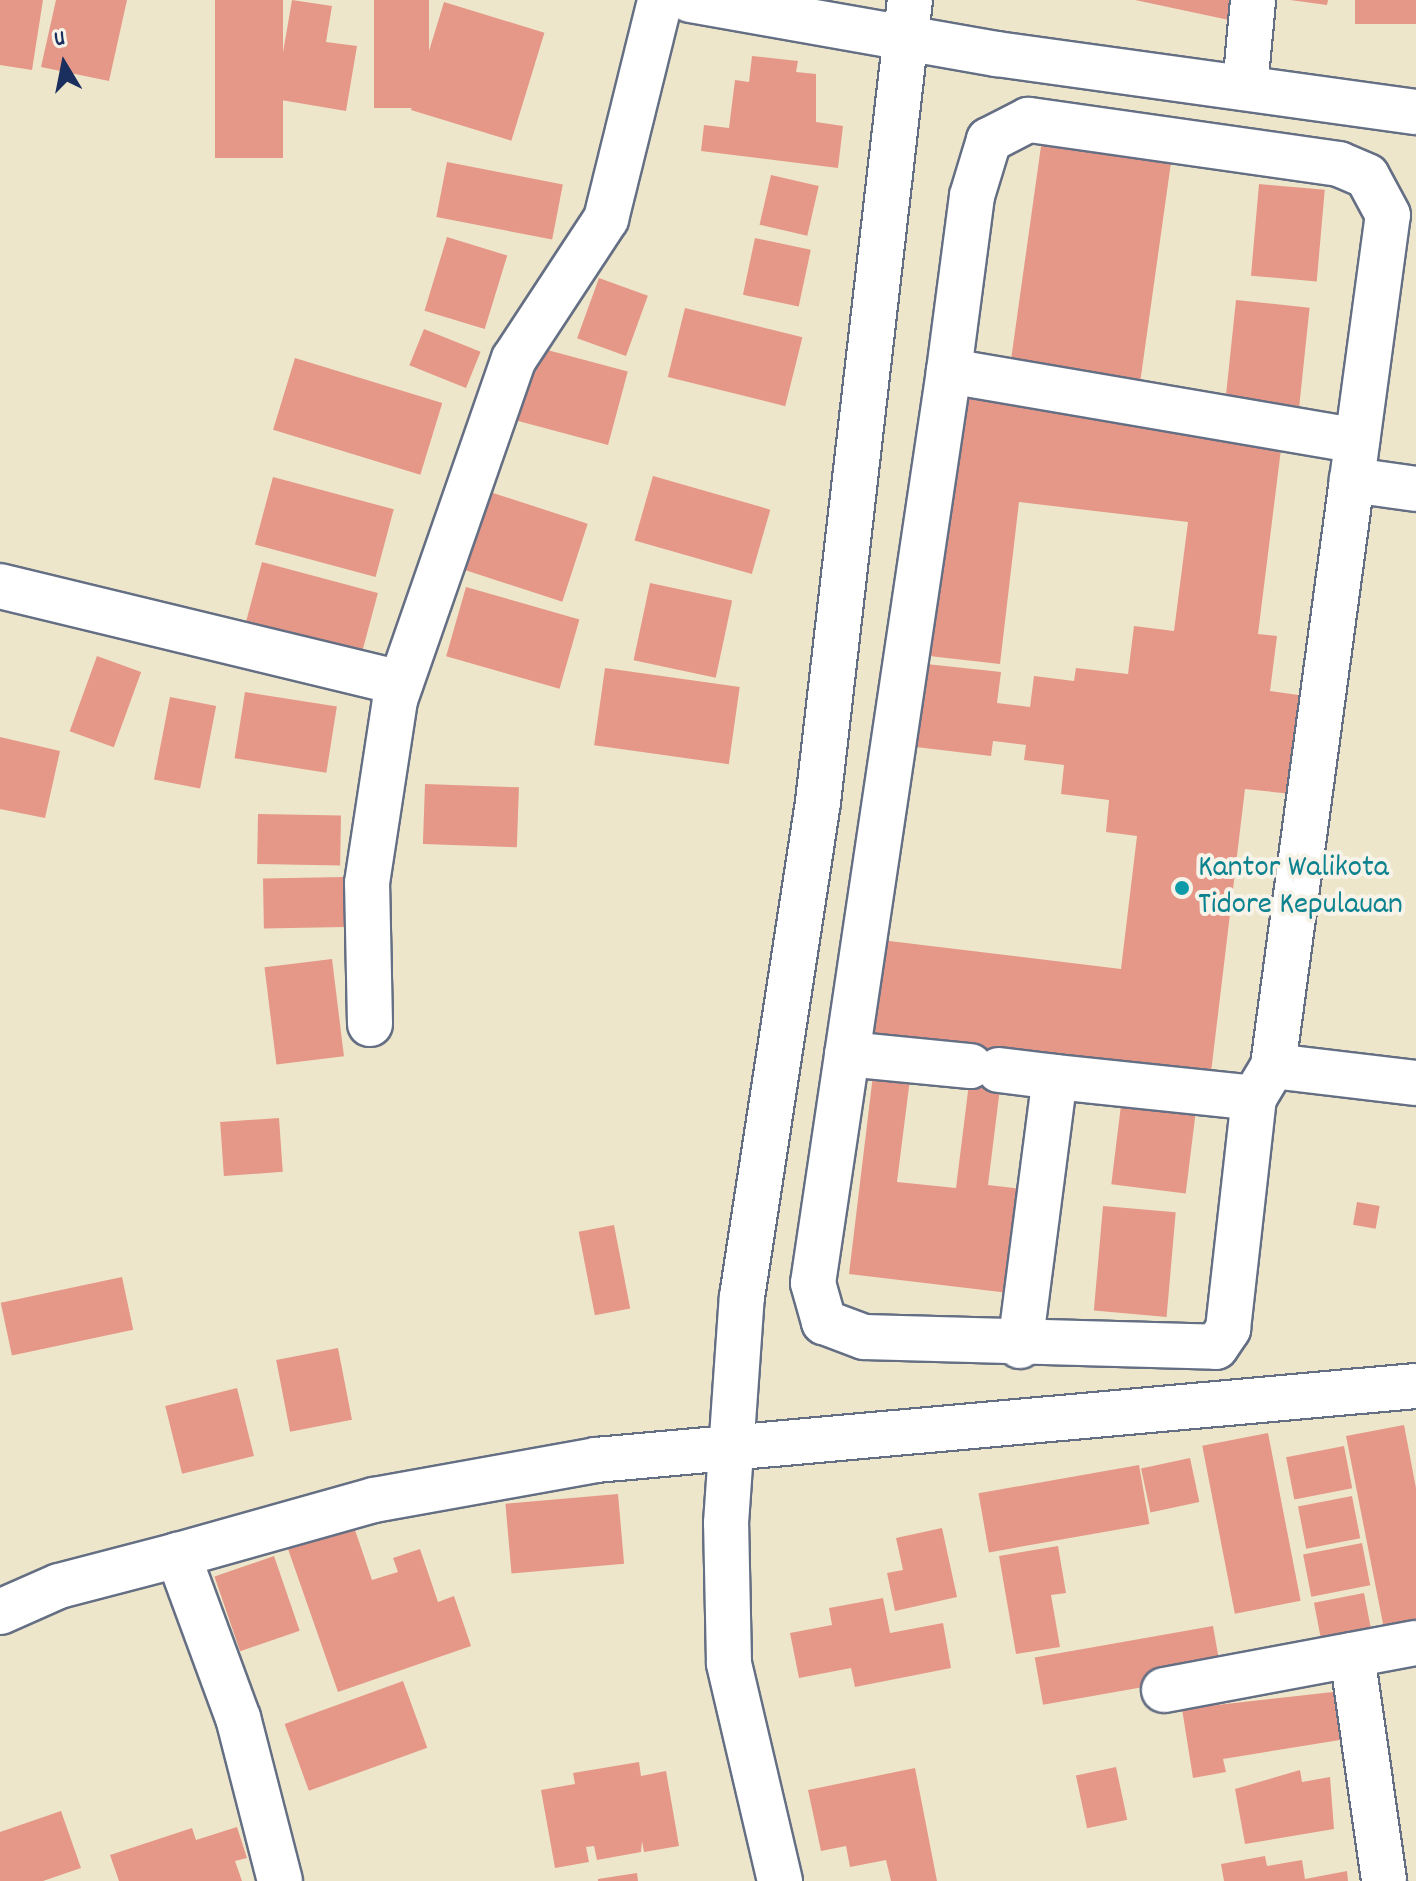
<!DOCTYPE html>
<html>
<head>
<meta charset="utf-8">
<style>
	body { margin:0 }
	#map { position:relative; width:1416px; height:1881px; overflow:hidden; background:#eee6cb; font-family:Dekko,sans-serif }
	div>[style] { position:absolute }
	.building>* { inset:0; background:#e59888; transform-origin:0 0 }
	.roads { filter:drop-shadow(2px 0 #656f84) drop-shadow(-2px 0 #656f84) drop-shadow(0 2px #656f84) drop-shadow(0 -2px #656f84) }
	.minor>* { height:44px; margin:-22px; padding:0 22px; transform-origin:22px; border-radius:22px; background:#fff }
	.dots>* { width:22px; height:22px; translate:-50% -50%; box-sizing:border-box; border:4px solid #f7f3e8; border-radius:50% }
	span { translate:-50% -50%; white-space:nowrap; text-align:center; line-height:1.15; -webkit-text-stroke:8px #f7f3e8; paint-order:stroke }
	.culture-label { font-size:32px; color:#0d838f }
	.left { translate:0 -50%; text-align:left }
	.north { position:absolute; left:24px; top:24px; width:80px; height:80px; -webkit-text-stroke:6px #f7f3e8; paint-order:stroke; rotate:350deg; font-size:22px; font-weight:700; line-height:32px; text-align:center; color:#1b2f5e }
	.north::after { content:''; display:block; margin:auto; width:28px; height:36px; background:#1b2f5e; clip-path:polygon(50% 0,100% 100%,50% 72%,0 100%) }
</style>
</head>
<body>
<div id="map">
	<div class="building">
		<i style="clip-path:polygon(0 0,43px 0,32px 70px,0 65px)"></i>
		<i style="clip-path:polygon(56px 0,127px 0,109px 81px,41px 67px)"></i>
		<i style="left:215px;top:0;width:68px;height:158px"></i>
		<i style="clip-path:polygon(292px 0,332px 6px,326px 42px,357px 46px,346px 111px,275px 99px)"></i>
		<i style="left:374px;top:0;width:55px;height:108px"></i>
		<i style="clip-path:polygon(1135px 0,1232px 0,1229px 20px)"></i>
		<i style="clip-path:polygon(1290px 0,1328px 0,1327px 5px)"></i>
		<i style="left:1355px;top:0;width:61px;height:24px"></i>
		<i style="left:444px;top:2px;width:105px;height:113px;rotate:17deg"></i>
		<i style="clip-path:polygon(752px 56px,798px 61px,796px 72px,816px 74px,816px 122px,843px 126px,838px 168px,701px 151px,704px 125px,729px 128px,735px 80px,749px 82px)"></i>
		<i style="left:1043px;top:132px;width:131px;height:233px;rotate:8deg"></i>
		<i style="left:447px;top:162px;width:118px;height:56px;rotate:11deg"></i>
		<i style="left:771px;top:175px;width:49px;height:51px;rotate:13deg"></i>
		<i style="left:1259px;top:184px;width:66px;height:92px;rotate:5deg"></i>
		<i style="left:447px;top:237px;width:63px;height:77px;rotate:17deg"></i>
		<i style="left:755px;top:238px;width:57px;height:58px;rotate:12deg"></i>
		<i style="left:599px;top:278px;width:52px;height:64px;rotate:20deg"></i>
		<i style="left:1236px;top:300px;width:74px;height:99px;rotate:6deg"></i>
		<i style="left:685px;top:308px;width:121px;height:71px;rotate:14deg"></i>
		<i style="left:424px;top:329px;width:61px;height:39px;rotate:22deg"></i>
		<i style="left:536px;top:347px;width:95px;height:76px;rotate:15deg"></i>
		<i style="left:295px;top:358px;width:154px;height:75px;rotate:17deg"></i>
		<i style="clip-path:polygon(960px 395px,1283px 433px,1258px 634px,1277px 636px,1270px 691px,1313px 697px,1302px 795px,1245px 789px,1210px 1081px,1001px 1080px,988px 1185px,1022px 1189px,1009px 1293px,849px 1274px,873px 1075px,910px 1079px,897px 1182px,956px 1188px,970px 1075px,868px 1045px,881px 940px,1121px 969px,1137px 836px,1106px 832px,1109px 800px,1061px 794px,1064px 765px,1024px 760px,1026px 745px,993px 741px,991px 756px,916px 747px,926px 664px,1001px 672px,997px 703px,1030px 707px,1034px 676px,1074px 681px,1076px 668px,1128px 674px,1134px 626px,1174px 631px,1188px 522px,1019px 502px,1000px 664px,929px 656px)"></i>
		<i style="left:653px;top:476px;width:122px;height:67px;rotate:16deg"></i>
		<i style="left:273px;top:477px;width:125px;height:70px;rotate:15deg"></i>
		<i style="left:484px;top:490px;width:109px;height:82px;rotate:18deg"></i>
		<i style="left:262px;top:562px;width:120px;height:75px;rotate:15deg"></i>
		<i style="left:650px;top:583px;width:84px;height:79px;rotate:12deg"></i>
		<i style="left:466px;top:587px;width:118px;height:72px;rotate:16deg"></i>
		<i style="left:97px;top:656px;width:47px;height:80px;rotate:20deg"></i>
		<i style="left:605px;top:668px;width:136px;height:78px;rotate:8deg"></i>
		<i style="left:245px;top:692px;width:93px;height:67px;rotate:9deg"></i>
		<i style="left:170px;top:697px;width:47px;height:84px;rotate:11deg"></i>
		<i style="clip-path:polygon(0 737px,60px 751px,45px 818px,0 809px)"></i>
		<i style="left:425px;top:784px;width:94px;height:60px;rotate:2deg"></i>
		<i style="left:258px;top:814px;width:83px;height:50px;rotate:1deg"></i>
		<i style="left:344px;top:877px;width:50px;height:81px;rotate:89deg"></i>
		<i style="left:332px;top:959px;width:98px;height:68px;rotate:83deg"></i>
		<i style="left:1122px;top:1097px;width:75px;height:88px;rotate:7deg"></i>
		<i style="left:279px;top:1118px;width:54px;height:59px;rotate:86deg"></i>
		<i style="left:1357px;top:1202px;width:23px;height:23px;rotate:10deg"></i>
		<i style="left:1103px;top:1206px;width:73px;height:105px;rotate:5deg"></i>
		<i style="left:614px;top:1225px;width:85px;height:36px;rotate:79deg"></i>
		<i style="left:122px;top:1277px;width:54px;height:124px;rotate:78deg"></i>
		<i style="left:338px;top:1348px;width:73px;height:63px;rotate:79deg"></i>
		<i style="left:237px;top:1388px;width:70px;height:74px;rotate:76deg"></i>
		<i style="clip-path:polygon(1404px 1425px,1416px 1488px,1416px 1623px,1384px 1629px,1346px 1436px)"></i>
		<i style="left:1268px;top:1433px;width:171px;height:67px;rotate:79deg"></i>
		<i style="left:1344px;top:1446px;width:43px;height:59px;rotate:79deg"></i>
		<i style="left:1190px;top:1458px;width:45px;height:50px;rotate:78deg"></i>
		<i style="left:1139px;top:1465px;width:60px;height:163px;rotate:80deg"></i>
		<i style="left:618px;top:1494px;width:70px;height:113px;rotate:85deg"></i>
		<i style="left:1352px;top:1496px;width:43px;height:55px;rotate:79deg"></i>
		<i style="clip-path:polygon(354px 1527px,372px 1580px,398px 1572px,393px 1558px,420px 1549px,438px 1602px,454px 1596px,471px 1646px,338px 1692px,288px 1549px)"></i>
		<i style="clip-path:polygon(942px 1528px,957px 1597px,895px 1611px,887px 1573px,903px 1570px,896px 1538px)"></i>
		<i style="left:1362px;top:1543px;width:43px;height:60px;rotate:79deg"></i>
		<i style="clip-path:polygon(1058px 1546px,1066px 1593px,1051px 1595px,1060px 1647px,1016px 1654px,999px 1556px)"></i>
		<i style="left:274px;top:1556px;width:79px;height:63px;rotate:71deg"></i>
		<i style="left:1364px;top:1593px;width:37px;height:51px;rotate:79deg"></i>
		<i style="clip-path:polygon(883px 1598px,890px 1633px,943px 1623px,951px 1668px,855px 1687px,851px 1668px,799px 1678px,790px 1633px,832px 1625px,829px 1608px)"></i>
		<i style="left:1213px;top:1626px;width:48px;height:181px;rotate:80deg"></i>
		<i style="left:403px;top:1681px;width:71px;height:126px;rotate:70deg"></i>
		<i style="clip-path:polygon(1333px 1692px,1340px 1740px,1223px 1759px,1226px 1772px,1193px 1778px,1182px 1709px)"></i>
		<i style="clip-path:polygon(639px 1762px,641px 1776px,666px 1771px,679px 1846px,644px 1852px,642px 1841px,641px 1852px,597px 1860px,594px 1846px,586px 1847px,589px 1862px,555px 1868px,541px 1790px,575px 1784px,573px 1773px)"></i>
		<i style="left:1116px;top:1767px;width:54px;height:41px;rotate:78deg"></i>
		<i style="clip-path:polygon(915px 1768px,937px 1881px,891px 1881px,886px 1860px,850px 1867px,846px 1846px,821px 1851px,808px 1790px)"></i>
		<i style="clip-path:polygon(1300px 1770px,1302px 1782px,1330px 1777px,1334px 1829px,1245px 1844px,1235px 1789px)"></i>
		<i style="clip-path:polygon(61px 1811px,81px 1868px,43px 1881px,0 1881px,0 1832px)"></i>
		<i style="clip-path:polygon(237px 1827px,247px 1858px,235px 1861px,242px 1881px,119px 1881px,110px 1855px,192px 1828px,196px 1840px)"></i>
		<i style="clip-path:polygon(1265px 1856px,1267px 1866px,1302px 1860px,1305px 1879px,1347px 1871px,1348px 1881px,1224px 1881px,1221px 1864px)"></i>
		<i style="clip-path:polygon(637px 1873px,638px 1881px,598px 1881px,598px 1879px)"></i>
	</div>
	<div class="roads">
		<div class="minor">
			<i style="left:690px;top:0;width:312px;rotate:10deg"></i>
			<i style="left:997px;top:54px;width:423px;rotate:7.9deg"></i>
			<i style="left:1245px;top:88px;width:88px;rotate:-84.8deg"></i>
			<i style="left:949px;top:371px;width:922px;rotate:98.48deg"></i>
			<i style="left:813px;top:1283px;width:41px;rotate:74.2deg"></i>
			<i style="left:824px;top:1322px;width:43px;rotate:20.6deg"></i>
			<i style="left:864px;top:1337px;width:352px;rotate:1.6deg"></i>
			<i style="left:1216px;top:1347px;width:22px;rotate:-56deg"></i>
			<i style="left:1228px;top:1329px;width:232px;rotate:-83.6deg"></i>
			<i style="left:1254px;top:1098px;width:37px;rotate:-59deg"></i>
			<i style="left:1352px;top:480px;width:267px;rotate:-82.3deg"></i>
			<i style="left:1388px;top:215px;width:44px;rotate:-118.3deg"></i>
			<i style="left:1367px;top:176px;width:30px;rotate:-157deg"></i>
			<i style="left:1339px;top:164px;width:314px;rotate:-171.9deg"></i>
			<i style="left:1028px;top:120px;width:44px;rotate:152.9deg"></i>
			<i style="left:989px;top:140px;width:59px;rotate:106.9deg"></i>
			<i style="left:972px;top:196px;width:177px;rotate:97.5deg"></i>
			<i style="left:949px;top:371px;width:414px;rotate:9.7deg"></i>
			<i style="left:1416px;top:489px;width:65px;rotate:-172deg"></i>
			<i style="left:1352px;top:480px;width:591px;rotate:97.68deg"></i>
			<i style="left:1273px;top:1066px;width:144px;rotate:6.8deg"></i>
			<i style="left:0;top:586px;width:412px;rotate:13.6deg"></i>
			<i style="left:370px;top:1024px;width:141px;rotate:-91.2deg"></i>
			<i style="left:367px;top:883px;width:185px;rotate:-81.3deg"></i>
			<i style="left:395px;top:700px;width:361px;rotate:-70.8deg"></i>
			<i style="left:514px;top:359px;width:168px;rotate:-56.7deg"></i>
			<i style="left:606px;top:219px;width:226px;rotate:-76.1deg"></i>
			<i style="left:847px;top:1054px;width:124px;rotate:5.6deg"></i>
			<i style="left:999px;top:1070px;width:56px;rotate:7.1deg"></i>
			<i style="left:1020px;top:1346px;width:271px;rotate:-82.6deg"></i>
			<i style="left:1055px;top:1077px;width:200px;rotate:6deg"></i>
			<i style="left:0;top:1612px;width:64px;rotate:-23.8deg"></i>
			<i style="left:59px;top:1586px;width:123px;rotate:-14.6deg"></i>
			<i style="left:1352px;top:1655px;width:228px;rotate:81.9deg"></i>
			<i style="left:1164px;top:1690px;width:256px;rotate:-10.6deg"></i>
			<i style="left:280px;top:1881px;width:168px;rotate:-104.4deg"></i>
			<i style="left:238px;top:1718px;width:174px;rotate:-110.2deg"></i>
			<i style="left:178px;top:1555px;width:204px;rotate:-15.7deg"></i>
			<i style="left:374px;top:1500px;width:226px;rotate:-10.2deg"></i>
			<i style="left:596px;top:1460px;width:823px;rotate:-5.16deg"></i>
			<i style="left:780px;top:1881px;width:224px;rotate:-103.2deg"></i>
			<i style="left:729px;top:1663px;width:140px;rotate:-91.2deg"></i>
			<i style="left:726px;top:1523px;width:227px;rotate:-86deg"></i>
			<i style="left:742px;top:1297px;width:501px;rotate:-81.27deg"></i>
			<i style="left:818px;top:802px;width:807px;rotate:-83.46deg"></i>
		</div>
	</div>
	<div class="dots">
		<i style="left:1182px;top:888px;background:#0f9aa8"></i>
	</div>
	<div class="culture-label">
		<span class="left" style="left:1198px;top:888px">Kantor Walikota<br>Tidore Kepulauan</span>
	</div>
	<div class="north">U</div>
</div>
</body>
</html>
